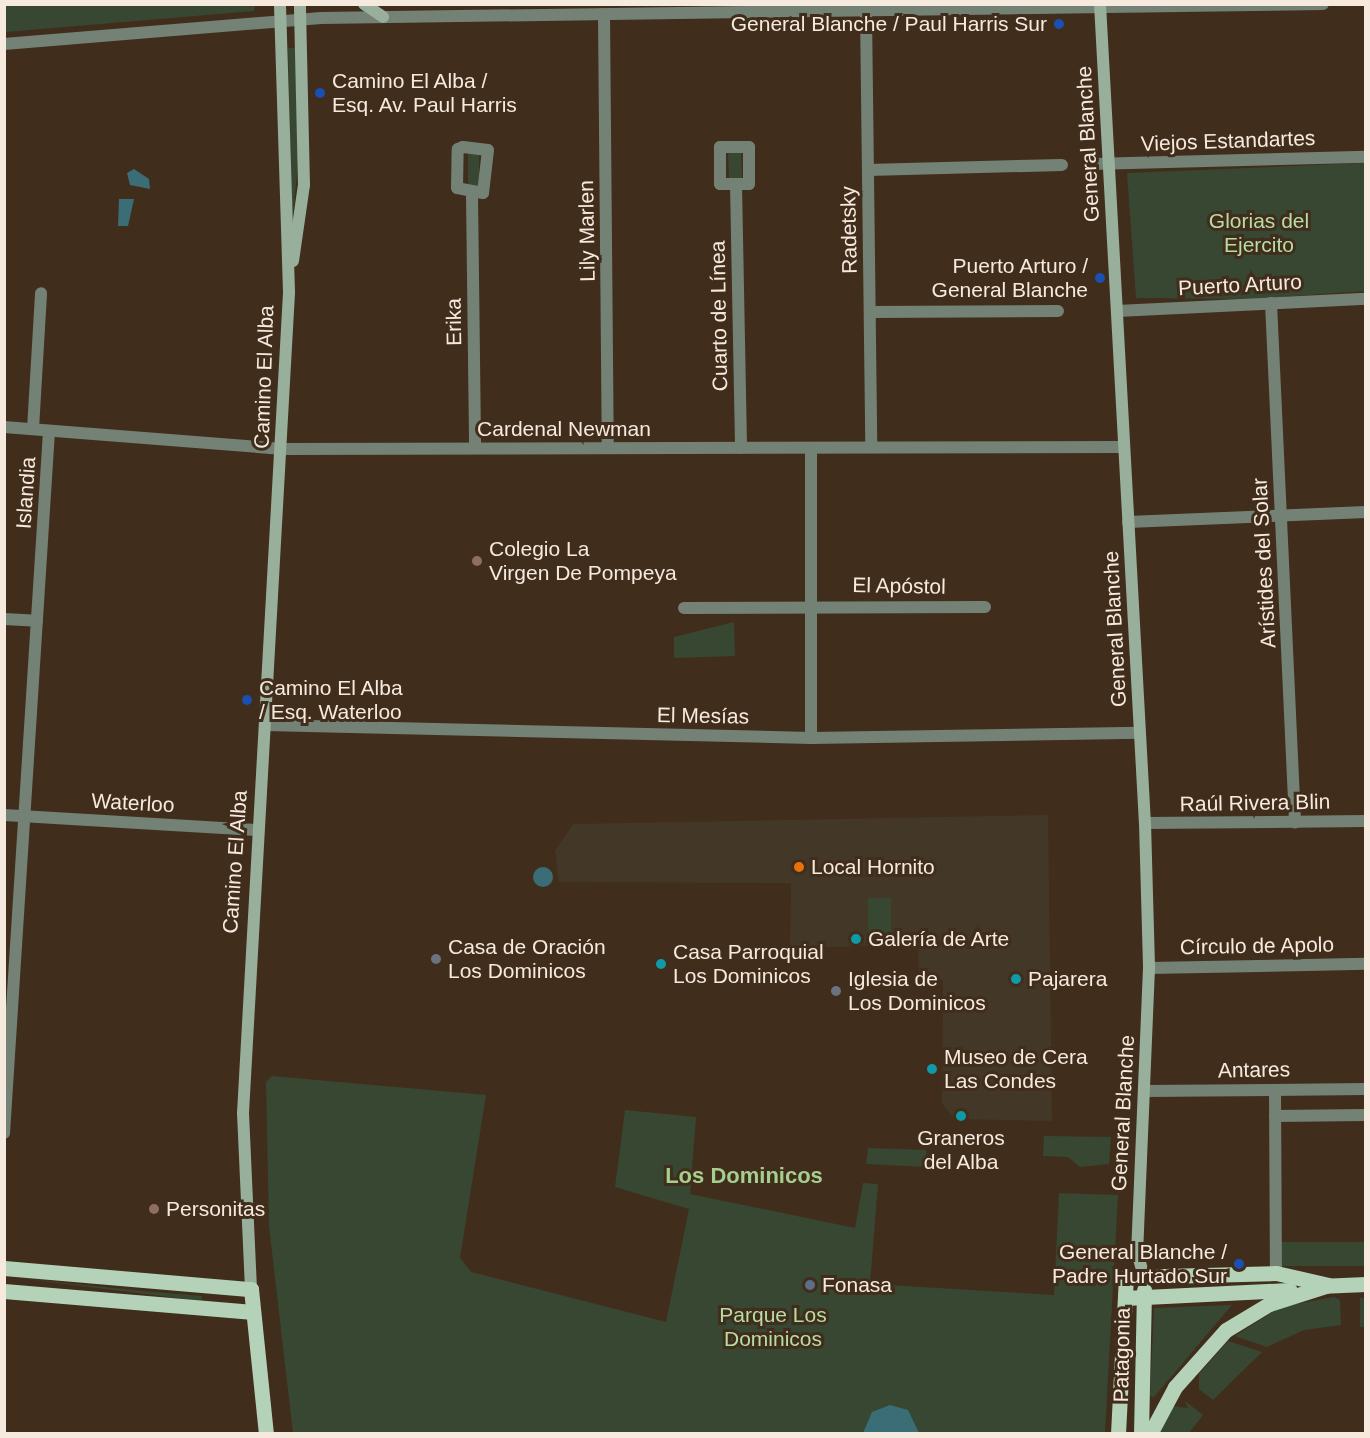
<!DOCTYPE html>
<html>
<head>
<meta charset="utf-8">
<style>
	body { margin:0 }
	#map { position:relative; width:1370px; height:1438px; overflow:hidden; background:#412d1b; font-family:Arial,sans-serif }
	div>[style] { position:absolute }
	.commercial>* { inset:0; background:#433728 }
	.green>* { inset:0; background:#384732; transform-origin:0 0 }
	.water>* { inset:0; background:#3a6d75 }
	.round { border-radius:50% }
	.minor>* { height:12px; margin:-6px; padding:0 6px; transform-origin:6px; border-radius:6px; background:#738275 }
	.tertiary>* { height:12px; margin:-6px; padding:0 6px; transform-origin:6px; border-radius:6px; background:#738275 }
	.secondary>* { height:12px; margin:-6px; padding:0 6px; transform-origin:6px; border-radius:6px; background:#98af9b }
	.primary>* { height:15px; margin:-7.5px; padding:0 7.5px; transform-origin:7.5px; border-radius:7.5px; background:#b4d2b8 }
	.dots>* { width:16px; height:16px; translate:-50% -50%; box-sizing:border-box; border:3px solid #412d1b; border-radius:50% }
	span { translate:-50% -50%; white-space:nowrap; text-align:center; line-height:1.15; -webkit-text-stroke:6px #412d1b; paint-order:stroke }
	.poi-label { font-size:21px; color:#f6e9de }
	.right { translate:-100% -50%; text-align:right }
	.left { translate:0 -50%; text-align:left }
	.street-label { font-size:21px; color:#f6e9de }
	.park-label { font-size:21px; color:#b6dda5 }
	.neighbourhood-label { font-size:22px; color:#a5cf8e; font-weight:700 }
	.frame { position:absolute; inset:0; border:6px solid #f6e9de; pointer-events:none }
</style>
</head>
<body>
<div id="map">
	<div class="commercial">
		<i style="clip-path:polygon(1048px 815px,1052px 1121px,954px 1119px,942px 1103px,943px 980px,919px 980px,918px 945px,790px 948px,791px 883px,559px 882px,555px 851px,573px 824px)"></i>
	</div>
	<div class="green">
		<i style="clip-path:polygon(4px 5px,5px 4px,255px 5px,254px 11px,6px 32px)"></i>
		<i style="clip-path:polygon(288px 48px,296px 48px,298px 163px,292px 226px)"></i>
		<i style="left:741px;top:150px;width:28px;height:13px;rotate:88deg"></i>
		<i style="left:479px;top:154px;width:33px;height:11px;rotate:90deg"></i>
		<i style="clip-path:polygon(1365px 163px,1365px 291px,1253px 299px,1136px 298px,1127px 173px)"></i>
		<i style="clip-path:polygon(734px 622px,735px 656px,674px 658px,674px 637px)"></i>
		<i style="left:868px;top:898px;width:23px;height:35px"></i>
		<i style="clip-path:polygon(272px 1076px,486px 1095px,460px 1258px,471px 1272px,666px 1322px,689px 1209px,615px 1187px,625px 1110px,696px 1117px,690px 1194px,855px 1228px,863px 1183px,878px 1184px,870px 1284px,1054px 1295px,1059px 1193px,1118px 1195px,1105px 1433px,293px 1433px,269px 1226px,266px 1082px)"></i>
		<i style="clip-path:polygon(1044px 1136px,1111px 1137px,1109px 1164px,1080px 1167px,1068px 1157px,1043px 1156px)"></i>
		<i style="clip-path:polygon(868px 1148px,926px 1150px,927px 1158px,948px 1159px,947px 1168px,866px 1164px)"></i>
		<i style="left:1365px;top:1242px;width:24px;height:84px;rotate:90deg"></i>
		<i style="clip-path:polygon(17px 1278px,143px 1291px,202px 1296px,201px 1301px)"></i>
		<i style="clip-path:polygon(1334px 1297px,1340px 1300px,1341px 1325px,1304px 1330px,1267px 1347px,1235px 1336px,1280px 1307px)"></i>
		<i style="left:1360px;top:1298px;width:5px;height:29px"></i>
		<i style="clip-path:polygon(1232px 1305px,1154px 1397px,1150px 1396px,1154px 1308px)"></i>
		<i style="clip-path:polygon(1228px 1341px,1262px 1352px,1213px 1400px,1199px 1389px,1199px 1374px)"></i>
		<i style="clip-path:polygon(1185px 1401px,1203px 1415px,1189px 1433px,1160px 1434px,1172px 1406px,1188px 1408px)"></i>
	</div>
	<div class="water">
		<i style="clip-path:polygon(134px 169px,149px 179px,150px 189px,130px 185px,127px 173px)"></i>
		<i style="clip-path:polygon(119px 199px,134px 199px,128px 226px,118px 226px)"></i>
		<i class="round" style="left:533px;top:867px;width:20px;height:20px"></i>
		<i style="clip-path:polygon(890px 1405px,908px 1410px,919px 1433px,863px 1433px,872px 1412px)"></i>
	</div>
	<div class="minor">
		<i style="left:866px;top:12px;width:435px;rotate:89.3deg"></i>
		<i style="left:604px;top:14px;width:434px;rotate:89.5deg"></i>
		<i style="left:463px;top:147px;width:25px;rotate:7deg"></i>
		<i style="left:488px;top:150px;width:43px;rotate:96.6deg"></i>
		<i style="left:483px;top:193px;width:26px;rotate:-169deg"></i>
		<i style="left:457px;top:188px;width:39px;rotate:-89deg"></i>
		<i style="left:458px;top:149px;width:5px;rotate:-22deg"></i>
		<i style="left:720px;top:147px;width:29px"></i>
		<i style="left:749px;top:147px;width:37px;rotate:90deg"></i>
		<i style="left:749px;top:184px;width:29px;rotate:180deg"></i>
		<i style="left:720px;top:184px;width:37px;rotate:-90deg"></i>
		<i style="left:1092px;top:164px;width:274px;rotate:-1.5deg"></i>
		<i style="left:868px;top:170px;width:194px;rotate:-1.5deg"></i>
		<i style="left:736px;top:184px;width:264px;rotate:88.9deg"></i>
		<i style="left:472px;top:194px;width:254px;rotate:89.3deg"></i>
		<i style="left:1271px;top:303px;width:520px;rotate:87.35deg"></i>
		<i style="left:1117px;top:311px;width:249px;rotate:-2.8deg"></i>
		<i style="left:870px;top:312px;width:188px;rotate:-0.3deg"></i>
		<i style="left:4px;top:427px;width:280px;rotate:4.5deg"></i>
		<i style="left:283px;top:449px;width:841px;rotate:-0.14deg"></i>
		<i style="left:33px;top:429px;width:136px;rotate:-86.6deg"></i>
		<i style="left:811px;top:448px;width:290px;rotate:90deg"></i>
		<i style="left:1128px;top:522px;width:238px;rotate:-2.4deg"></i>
		<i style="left:684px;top:608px;width:301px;rotate:-0.2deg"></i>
		<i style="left:4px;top:619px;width:33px;rotate:3deg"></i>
		<i style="left:265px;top:725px;width:546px;rotate:1.36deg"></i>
		<i style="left:811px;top:738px;width:329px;rotate:-0.9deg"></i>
		<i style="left:4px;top:815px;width:254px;rotate:3.4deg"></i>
		<i style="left:1145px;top:823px;width:221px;rotate:-0.5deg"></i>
		<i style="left:1149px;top:968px;width:217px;rotate:-1.1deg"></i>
		<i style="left:1275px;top:1090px;width:183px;rotate:89.7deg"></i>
		<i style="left:1144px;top:1091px;width:222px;rotate:-0.5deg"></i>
		<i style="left:1275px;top:1116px;width:91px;rotate:-0.6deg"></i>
		<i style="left:4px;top:1133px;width:703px;rotate:-86.33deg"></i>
	</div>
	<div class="tertiary">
		<i style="left:4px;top:44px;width:318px;rotate:-4.7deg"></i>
		<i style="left:321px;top:18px;width:1002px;rotate:-0.8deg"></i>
	</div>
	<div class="secondary">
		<i style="left:364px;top:4px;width:23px;rotate:34deg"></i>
		<i style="left:1100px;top:4px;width:820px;rotate:86.86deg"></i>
		<i style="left:1145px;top:823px;width:145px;rotate:88.4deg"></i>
		<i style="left:1149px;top:968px;width:284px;rotate:92.4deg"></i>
		<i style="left:1137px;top:1252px;width:25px;rotate:74deg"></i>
		<i style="left:293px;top:261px;width:77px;rotate:-81.8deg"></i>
		<i style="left:304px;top:185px;width:181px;rotate:-91.3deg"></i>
		<i style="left:251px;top:1289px;width:176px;rotate:-92.6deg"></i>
		<i style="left:243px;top:1113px;width:822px;rotate:-86.79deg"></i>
		<i style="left:289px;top:292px;width:288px;rotate:-91.8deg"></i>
	</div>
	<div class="primary">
		<i style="left:4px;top:1268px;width:248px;rotate:4.9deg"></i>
		<i style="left:251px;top:1289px;width:146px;rotate:84.1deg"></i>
		<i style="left:1319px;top:1286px;width:47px;rotate:-2.4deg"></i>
		<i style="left:4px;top:1291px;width:250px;rotate:4.8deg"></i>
		<i style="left:1125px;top:1298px;width:165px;rotate:-2.8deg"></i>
		<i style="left:1118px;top:1434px;width:157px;rotate:-87.1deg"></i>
		<i style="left:1126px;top:1277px;width:150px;rotate:-1.5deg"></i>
		<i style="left:1276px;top:1273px;width:54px;rotate:12.8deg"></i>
		<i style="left:1141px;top:1434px;width:144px;rotate:-88.8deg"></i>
		<i style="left:1150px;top:1434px;width:53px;rotate:-62deg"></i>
		<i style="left:1175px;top:1387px;width:76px;rotate:-48.2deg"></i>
		<i style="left:1226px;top:1330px;width:50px;rotate:-31.2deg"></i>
		<i style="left:1269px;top:1304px;width:60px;rotate:-17.5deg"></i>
	</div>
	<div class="dots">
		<i style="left:1059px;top:24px;background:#1a4fb4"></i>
		<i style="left:320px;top:93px;background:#1a4fb4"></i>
		<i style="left:1100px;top:278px;background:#1a4fb4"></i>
		<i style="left:477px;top:561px;background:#8d6e63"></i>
		<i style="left:247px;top:700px;background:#1a4fb4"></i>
		<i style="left:799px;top:867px;background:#e8710a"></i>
		<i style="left:856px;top:939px;background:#0f9aa8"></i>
		<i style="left:436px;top:959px;background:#6b7280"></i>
		<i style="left:661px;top:964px;background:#0f9aa8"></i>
		<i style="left:1016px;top:979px;background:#0f9aa8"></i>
		<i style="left:836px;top:991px;background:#6b7280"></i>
		<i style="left:932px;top:1069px;background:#0f9aa8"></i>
		<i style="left:961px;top:1116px;background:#0f9aa8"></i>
		<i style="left:154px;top:1209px;background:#8d6e63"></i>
		<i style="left:1239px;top:1264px;background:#1a4fb4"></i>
		<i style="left:810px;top:1285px;background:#5c6f8a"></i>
	</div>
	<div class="poi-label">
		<span class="right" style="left:1047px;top:24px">General Blanche / Paul Harris Sur</span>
		<span class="left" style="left:332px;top:93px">Camino El Alba /<br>Esq. Av. Paul Harris</span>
		<span class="right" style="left:1088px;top:278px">Puerto Arturo /<br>General Blanche</span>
		<span class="left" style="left:489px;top:561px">Colegio La<br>Virgen De Pompeya</span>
		<span class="left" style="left:259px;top:700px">Camino El Alba<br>/ Esq. Waterloo</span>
		<span class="left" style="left:811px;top:867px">Local Hornito</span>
		<span class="left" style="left:868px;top:939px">Galería de Arte</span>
		<span class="left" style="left:448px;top:959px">Casa de Oración<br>Los Dominicos</span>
		<span class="left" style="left:673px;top:964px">Casa Parroquial<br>Los Dominicos</span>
		<span class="left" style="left:848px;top:991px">Iglesia de<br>Los Dominicos</span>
		<span class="left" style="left:1028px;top:979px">Pajarera</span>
		<span class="left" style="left:944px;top:1069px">Museo de Cera<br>Las Condes</span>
		<span style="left:961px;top:1150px">Graneros<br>del Alba</span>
		<span class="left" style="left:166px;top:1209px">Personitas</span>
		<span class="right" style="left:1227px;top:1264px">General Blanche /<br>Padre Hurtado Sur</span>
		<span class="left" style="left:822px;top:1285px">Fonasa</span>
	</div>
	<div class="street-label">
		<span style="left:1228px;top:141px;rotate:-2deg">Viejos Estandartes</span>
		<span style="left:1088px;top:144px;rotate:-93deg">General Blanche</span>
		<span style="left:849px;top:230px;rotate:-91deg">Radetsky</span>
		<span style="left:587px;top:231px;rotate:-91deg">Lily Marlen</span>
		<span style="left:1240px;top:285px;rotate:-3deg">Puerto Arturo</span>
		<span style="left:719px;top:316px;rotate:-91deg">Cuarto de Línea</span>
		<span style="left:454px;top:322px;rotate:-91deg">Erika</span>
		<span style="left:264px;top:377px;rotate:-88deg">Camino El Alba</span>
		<span style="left:564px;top:429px">Cardenal Newman</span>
		<span style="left:26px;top:493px;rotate:-86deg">Islandia</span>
		<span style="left:1264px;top:563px;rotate:-93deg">Arístides del Solar</span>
		<span style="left:899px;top:586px;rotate:1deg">El Apóstol</span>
		<span style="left:1115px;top:629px;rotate:-93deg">General Blanche</span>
		<span style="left:703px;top:716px;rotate:1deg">El Mesías</span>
		<span style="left:133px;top:803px;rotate:3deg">Waterloo</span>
		<span style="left:1255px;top:803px;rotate:-1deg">Raúl Rivera Blin</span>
		<span style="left:235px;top:862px;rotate:-86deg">Camino El Alba</span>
		<span style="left:1257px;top:946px;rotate:-1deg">Círculo de Apolo</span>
		<span style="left:1254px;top:1070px;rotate:-1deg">Antares</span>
		<span style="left:1123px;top:1113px;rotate:-87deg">General Blanche</span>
		<span style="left:1122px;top:1355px;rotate:-89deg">Patagonia</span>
	</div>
	<div class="park-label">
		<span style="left:1259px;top:233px">Glorias del<br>Ejercito</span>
		<span style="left:773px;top:1327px">Parque Los<br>Dominicos</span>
	</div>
	<div class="neighbourhood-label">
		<span style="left:744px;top:1176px">Los Dominicos</span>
	</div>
	<div class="frame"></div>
</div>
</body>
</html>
